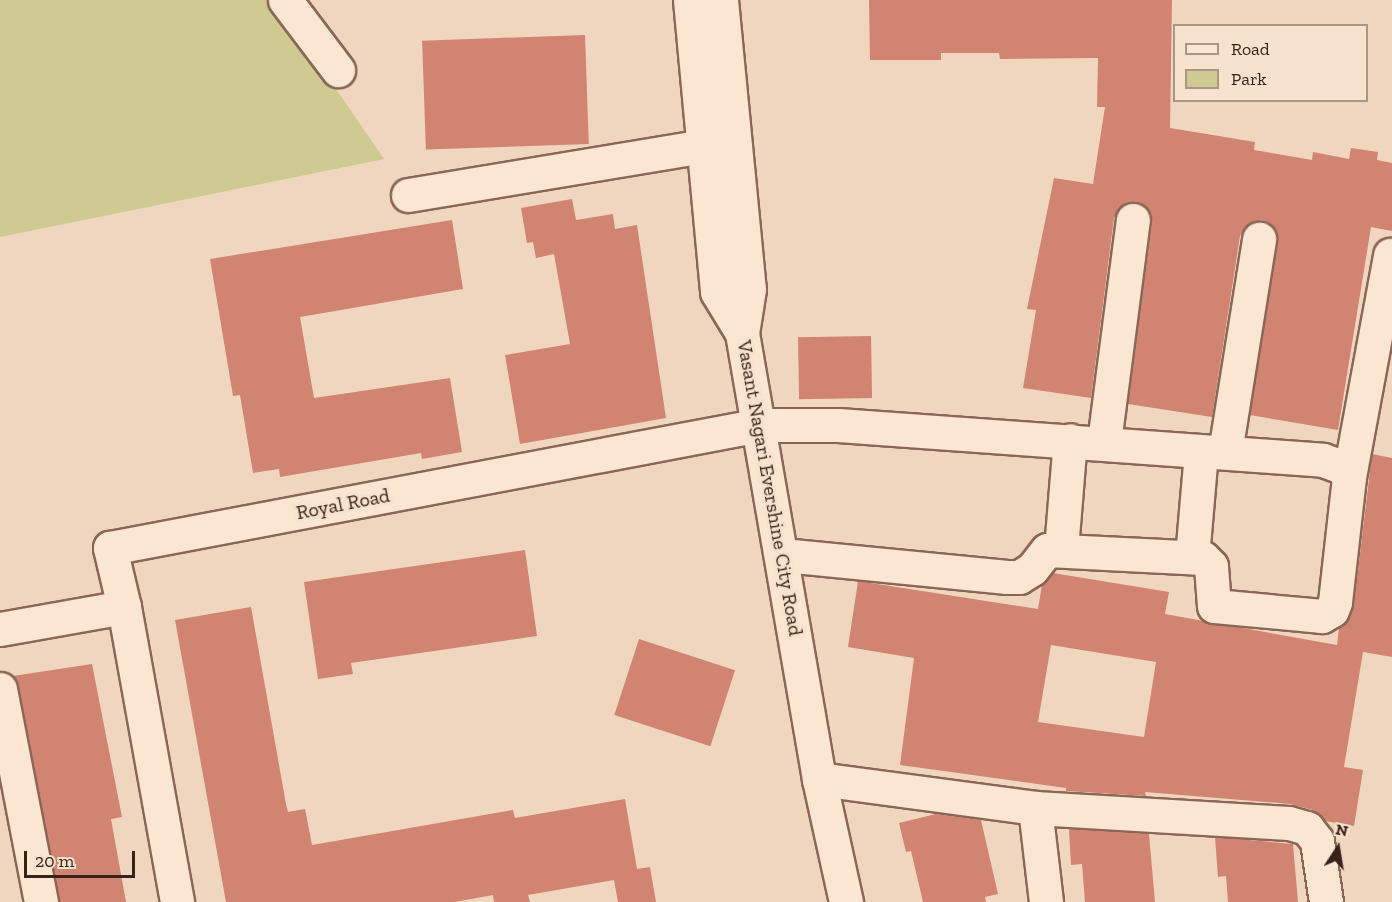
<!DOCTYPE html>
<html>
<head>
<meta charset="utf-8">
<style>
	body { margin:0 }
	#map { position:relative; width:1392px; height:902px; overflow:hidden; background:#f0d6be; font-family:"Zilla Slab",serif }
	div>[style] { position:absolute }
	.green>* { inset:0; background:#cfc992 }
	.building>* { inset:0; background:#d18471; transform-origin:0 0 }
	.roads { filter:drop-shadow(2px 0 #8a6656) drop-shadow(-2px 0 #8a6656) drop-shadow(0 2px #8a6656) drop-shadow(0 -2px #8a6656) }
	.minor>* { height:33px; margin:-16.5px; padding:0 16.5px; transform-origin:16.5px; border-radius:16.5px; background:#fbe6d2 }
	span { translate:-50% -50%; white-space:nowrap; text-align:center; line-height:1.15; -webkit-text-stroke:6px #f7e2ce; paint-order:stroke }
	.street-label { font-size:20px; color:#38231b }
	.legend { position:absolute; left:1173px; top:24px; width:195px; height:78px; box-sizing:border-box; background:#f7e2ce; border:2px solid #ab9686; margin:0; padding:8px 10px; list-style:none; font-size:18px; color:#38231b }
	.legend li { display:flex; align-items:center; gap:12px; height:30px }
	.legend b { width:30px; border:2px solid #ab9686 }
	.north { position:absolute; left:1308px; top:818px; width:60px; height:60px; -webkit-text-stroke:4px #f7e2ce; paint-order:stroke; rotate:12deg; font-size:16px; font-weight:700; line-height:24px; text-align:center; color:#38231b }
	.north::after { content:''; display:block; margin:auto; width:21px; height:27px; background:#38231b; clip-path:polygon(50% 0,100% 100%,50% 72%,0 100%) }
	.scale { position:absolute; left:24px; top:851px; width:111px; height:27px; box-sizing:border-box; border:3px solid #38231b; border-top:0; padding-left:8px; font-size:18px; line-height:21px; white-space:nowrap; color:#38231b; -webkit-text-stroke:4px #f7e2ce; paint-order:stroke }
</style>
</head>
<body>
<div id="map">
	<div class="green">
		<i style="clip-path:polygon(0 0,275px 0,384px 159px,0 237px)"></i>
	</div>
	<div class="building">
		<i style="clip-path:polygon(869px 0,1172px 0,1170px 128px,1255px 142px,1254px 150px,1312px 160px,1313px 152px,1349px 159px,1351px 148px,1378px 152px,1377px 160px,1392px 163px,1392px 231px,1371px 227px,1338px 430px,1250px 415px,1278px 242px,1271px 225px,1261px 220px,1245px 227px,1240px 236px,1212px 417px,1128px 404px,1152px 222px,1150px 212px,1136px 202px,1125px 203px,1114px 218px,1091px 398px,1023px 388px,1036px 310px,1027px 309px,1054px 178px,1093px 184px,1105px 107px,1097px 107px,1098px 58px,1000px 59px,999px 53px,941px 53px,941px 60px,870px 60px)"></i>
		<i style="left:585px;top:35px;width:109px;height:163px;rotate:88deg"></i>
		<i style="clip-path:polygon(572px 199px,576px 220px,613px 214px,615px 229px,637px 225px,666px 418px,520px 444px,505px 355px,570px 344px,554px 254px,536px 258px,533px 242px,527px 243px,521px 208px)"></i>
		<i style="clip-path:polygon(452px 220px,463px 289px,300px 317px,314px 398px,450px 378px,462px 452px,422px 459px,421px 453px,280px 477px,279px 469px,253px 473px,240px 395px,233px 396px,210px 259px)"></i>
		<i style="left:871px;top:336px;width:62px;height:73px;rotate:89deg"></i>
		<i style="clip-path:polygon(evenodd,1372px 454px,1392px 458px,1392px 657px,1363px 652px,1344px 767px,1363px 770px,1354px 826px,1325px 821px,1313px 810px,1290px 804px,1145px 792px,1146px 796px,1066px 791px,1066px 788px,900px 765px,914px 658px,848px 647px,858px 581px,1038px 609px,1042px 585px,1053px 573px,1169px 592px,1165px 614px,1337px 645px,1339px 628px,1349px 617px,1354px 604px,1372px 454px,1051px 645px,1156px 662px,1144px 737px,1038px 722px,1051px 645px)"></i>
		<i style="clip-path:polygon(525px 550px,537px 636px,351px 663px,353px 674px,318px 679px,304px 582px)"></i>
		<i style="clip-path:polygon(251px 607px,286px 804px,288px 812px,305px 809px,312px 845px,513px 810px,515px 818px,625px 799px,637px 869px,650px 867px,656px 902px,618px 902px,614px 880px,528px 895px,530px 902px,494px 902px,493px 895px,455px 902px,226px 902px,175px 620px)"></i>
		<i style="left:639px;top:639px;width:101px;height:80px;rotate:18deg"></i>
		<i style="clip-path:polygon(92px 664px,122px 817px,111px 819px,126px 902px,59px 902px,18px 685px,13px 676px)"></i>
		<i style="clip-path:polygon(936px 814px,981px 820px,998px 894px,985px 897px,986px 902px,923px 902px,911px 851px,906px 852px,899px 823px)"></i>
		<i style="clip-path:polygon(1069px 829px,1149px 834px,1155px 902px,1085px 902px,1082px 864px,1071px 865px)"></i>
		<i style="clip-path:polygon(1215px 837px,1293px 844px,1298px 902px,1228px 902px,1226px 876px,1218px 877px)"></i>
	</div>
	<div class="roads">
		<div class="minor">
			<i style="left:285px;top:0;width:88px;rotate:52.9deg"></i>
			<i style="left:690px;top:0;width:293px;rotate:84.7deg"></i>
			<i style="left:717px;top:292px;width:48px;rotate:58.6deg"></i>
			<i style="left:721px;top:0;width:290px;rotate:84.5deg"></i>
			<i style="left:749px;top:289px;width:45px;rotate:99deg"></i>
			<i style="left:742px;top:333px;width:453px;rotate:80.2deg"></i>
			<i style="left:819px;top:779px;width:126px;rotate:77.6deg"></i>
			<i style="left:408px;top:195px;width:300px;rotate:-9.4deg"></i>
			<i style="left:1104px;top:442px;width:224px;rotate:-82.6deg"></i>
			<i style="left:1225px;top:452px;width:216px;rotate:-80.9deg"></i>
			<i style="left:1349px;top:477px;width:226px;rotate:-79.5deg"></i>
			<i style="left:1061px;top:549px;width:109px;rotate:-85.3deg"></i>
			<i style="left:1192px;top:557px;width:106px;rotate:-85.1deg"></i>
			<i style="left:124px;top:607px;width:300px;rotate:79.8deg"></i>
			<i style="left:0;top:629px;width:126px;rotate:-10.1deg"></i>
			<i style="left:124px;top:607px;width:61px;rotate:-103.3deg"></i>
			<i style="left:110px;top:548px;width:662px;rotate:-10.72deg"></i>
			<i style="left:760px;top:425px;width:78px"></i>
			<i style="left:838px;top:425px;width:486px;rotate:4.1deg"></i>
			<i style="left:1323px;top:460px;width:20px;rotate:20deg"></i>
			<i style="left:1342px;top:467px;width:12px;rotate:55deg"></i>
			<i style="left:1349px;top:477px;width:126px;rotate:96.4deg"></i>
			<i style="left:1335px;top:602px;width:9px;rotate:111deg"></i>
			<i style="left:1332px;top:610px;width:12px;rotate:149deg"></i>
			<i style="left:1322px;top:616px;width:108px;rotate:-174.7deg"></i>
			<i style="left:1214px;top:606px;width:40px;rotate:-94.3deg"></i>
			<i style="left:1211px;top:566px;width:11px;rotate:-135deg"></i>
			<i style="left:1203px;top:558px;width:156px;rotate:-177.1deg"></i>
			<i style="left:1047px;top:550px;width:24px;rotate:128deg"></i>
			<i style="left:1032px;top:569px;width:15px;rotate:148deg"></i>
			<i style="left:1019px;top:577px;width:12px;rotate:180deg"></i>
			<i style="left:1007px;top:577px;width:226px;rotate:-174.4deg"></i>
			<i style="left:0;top:689px;width:217px;rotate:79.1deg"></i>
			<i style="left:819px;top:779px;width:218px;rotate:7.6deg"></i>
			<i style="left:1035px;top:808px;width:254px;rotate:3.4deg"></i>
			<i style="left:1289px;top:823px;width:19px;rotate:16deg"></i>
			<i style="left:1307px;top:828px;width:16px;rotate:52deg"></i>
			<i style="left:1317px;top:841px;width:62px;rotate:81.6deg"></i>
			<i style="left:1035px;top:808px;width:95px;rotate:83.3deg"></i>
		</div>
	</div>
	<div class="street-label">
		<span style="left:770px;top:488px;rotate:80deg">Vasant Nagari Evershine City Road</span>
		<span style="left:343px;top:504px;rotate:-11deg">Royal Road</span>
	</div>
	<ul class="legend">
	<li><b style="height:8px;background:#fbe6d2"></b>Road</li>
	<li><b style="height:16px;background:#cfc992"></b>Park</li>
	</ul>
	<div class="north">N</div>
	<div class="scale">20 m</div>
</div>
</body>
</html>
